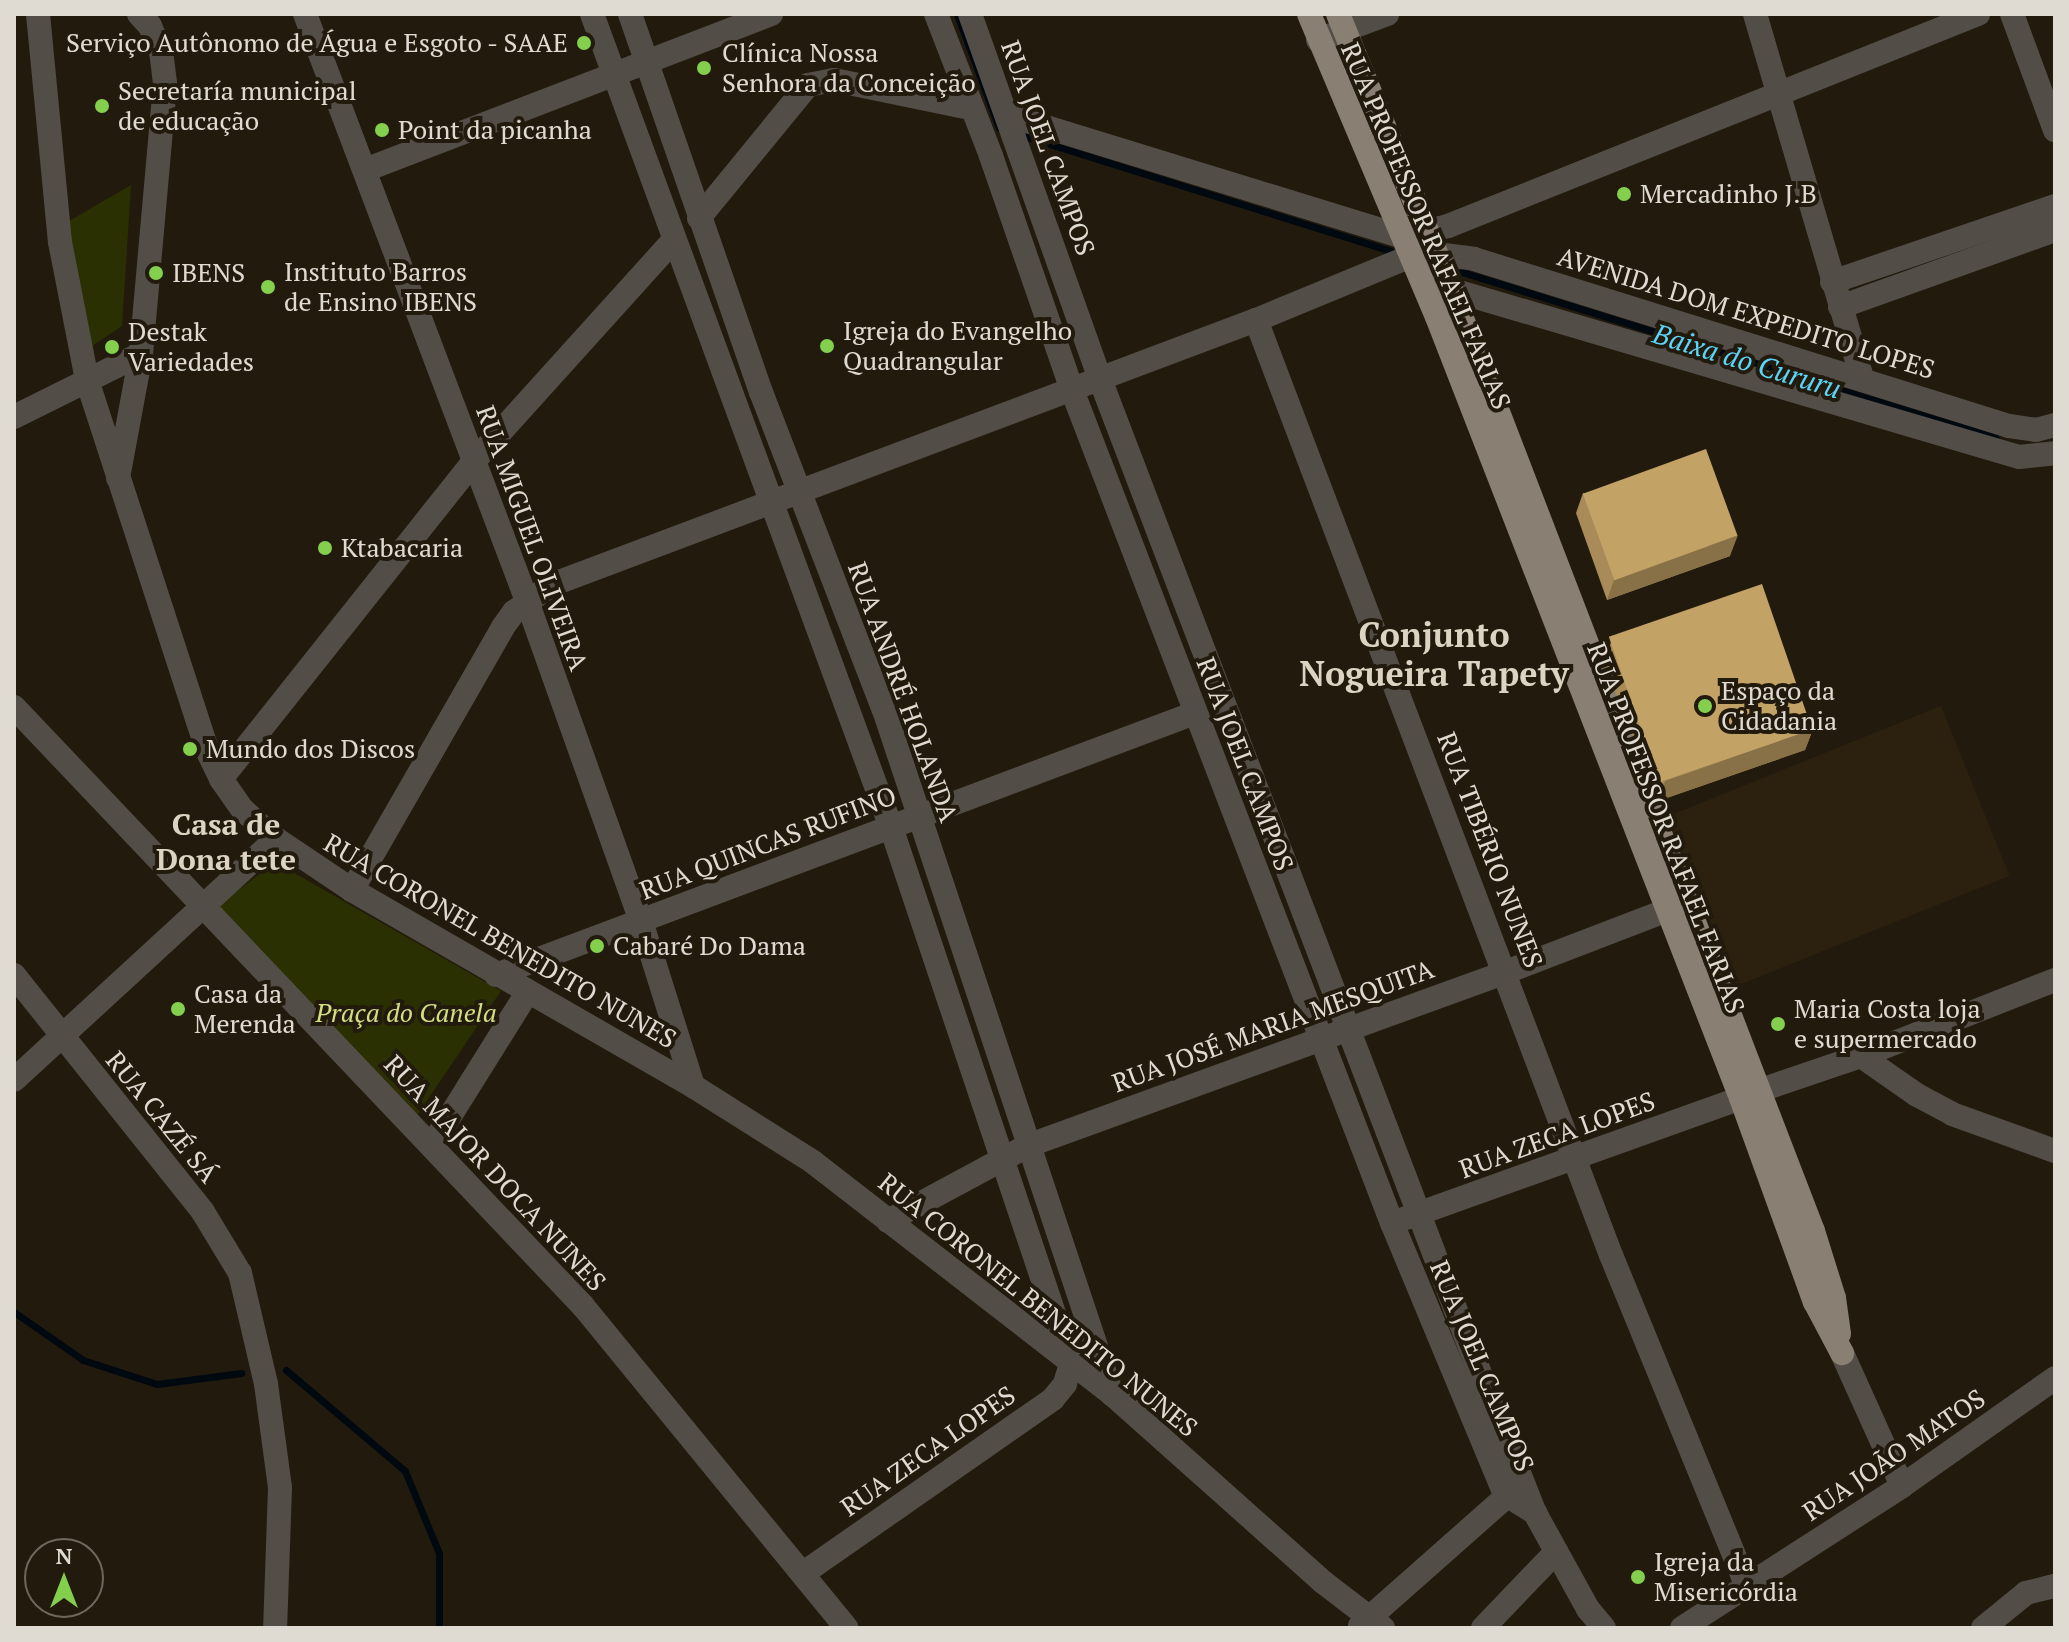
<!DOCTYPE html>
<html>
<head>
<meta charset="utf-8">
<style>
	body { margin:0 }
	#map { position:relative; width:2069px; height:1642px; overflow:hidden; background:#221b0d; font-family:"PT Serif",serif }
	div>[style] { position:absolute }
	.built>* { inset:0; background:#2c210e; transform-origin:0 0 }
	.green>* { inset:0; background:#2b3002 }
	.stream>* { height:7px; margin:-3.5px; padding:0 3.5px; transform-origin:3.5px; border-radius:3.5px; background:#00090f }
	.minor>* { height:24px; margin:-12px; padding:0 12px; transform-origin:12px; border-radius:12px; background:#534d48 }
	.major>* { height:24px; margin:-12px; padding:0 12px; transform-origin:12px; border-radius:12px; background:#8a7f73 }
	.wall>* { inset:0; background:#a88b58 }
	.shaded-wall>* { inset:0; background:#887147 }
	.building>* { inset:0; background:#c3a266; transform-origin:0 0 }
	.dots>* { width:22px; height:22px; translate:-50% -50%; box-sizing:border-box; border:4px solid #221b0d; border-radius:50% }
	span { translate:-50% -50%; white-space:nowrap; text-align:center; line-height:1.15; -webkit-text-stroke:8px #221b0d; paint-order:stroke }
	.poi-label { font-size:26px; color:#e0dbd2 }
	.right { translate:-100% -50%; text-align:right }
	.left { translate:0 -50%; text-align:left }
	.street-label { font-size:26px; color:#e0dbd2 }
	.park-label { font-size:26px; color:#d1de82; font-style:italic }
	.water-label { font-size:28px; color:#5cd4f7; font-style:italic }
	.quarter-label { font-size:30px; color:#ddd3c2; font-weight:700 }
	.district-label { font-size:34px; color:#ddd3c2; font-weight:700 }
	.frame { position:absolute; inset:0; border:16px solid #e0dbd2; pointer-events:none }
	.north { position:absolute; left:24px; top:1538px; width:80px; height:80px; box-sizing:border-box; background:#221b0d; border:2px solid #6e685c; border-radius:50%; rotate:0deg; font-size:22px; font-weight:700; line-height:32px; text-align:center; color:#e0dbd2 }
	.north::after { content:''; display:block; margin:auto; width:28px; height:36px; background:#84cf4d; clip-path:polygon(50% 0,100% 100%,50% 72%,0 100%) }
</style>
</head>
<body>
<div id="map">
	<div class="built">
		<i style="left:1941px;top:706px;width:183px;height:295px;rotate:68deg"></i>
	</div>
	<div class="green">
		<i style="clip-path:polygon(131px 185px,122px 326px,80px 354px,64px 224px)"></i>
		<i style="clip-path:polygon(275px 862px,501px 991px,416px 1117px,213px 910px)"></i>
	</div>
	<div class="stream">
		<i style="left:957px;top:14px;width:121px;rotate:69.8deg"></i>
		<i style="left:1027px;top:137px;width:381px;rotate:17.4deg"></i>
		<i style="left:1462px;top:272px;width:559px;rotate:17.27deg"></i>
		<i style="left:14px;top:1312px;width:84px;rotate:34.8deg"></i>
		<i style="left:83px;top:1360px;width:78px;rotate:18deg"></i>
		<i style="left:157px;top:1384px;width:85px;rotate:-7.5deg"></i>
		<i style="left:286px;top:1370px;width:156px;rotate:40.3deg"></i>
		<i style="left:405px;top:1471px;width:89px;rotate:67.5deg"></i>
		<i style="left:439px;top:1553px;width:75px;rotate:90deg"></i>
	</div>
	<div class="minor">
		<i style="left:38px;top:14px;width:229px;rotate:84.5deg"></i>
		<i style="left:60px;top:242px;width:141px;rotate:78.9deg"></i>
		<i style="left:87px;top:380px;width:389px;rotate:72deg"></i>
		<i style="left:207px;top:750px;width:32px;rotate:64deg"></i>
		<i style="left:221px;top:779px;width:38px;rotate:55deg"></i>
		<i style="left:243px;top:810px;width:44px;rotate:41.3deg"></i>
		<i style="left:276px;top:839px;width:92px;rotate:33.9deg"></i>
		<i style="left:352px;top:890px;width:393px;rotate:29.9deg"></i>
		<i style="left:693px;top:1086px;width:142px;rotate:32.3deg"></i>
		<i style="left:813px;top:1162px;width:378px;rotate:37.8deg"></i>
		<i style="left:1112px;top:1394px;width:283px;rotate:41.7deg"></i>
		<i style="left:1323px;top:1582px;width:76px;rotate:37.5deg"></i>
		<i style="left:305px;top:14px;width:628px;rotate:69.28deg"></i>
		<i style="left:527px;top:601px;width:340px;rotate:70.4deg"></i>
		<i style="left:641px;top:921px;width:173px;rotate:72.5deg"></i>
		<i style="left:592px;top:14px;width:866px;rotate:69.81deg"></i>
		<i style="left:891px;top:827px;width:566px;rotate:71.47deg"></i>
		<i style="left:1071px;top:1364px;width:21px;rotate:107deg"></i>
		<i style="left:1065px;top:1384px;width:19px;rotate:129deg"></i>
		<i style="left:1053px;top:1399px;width:304px;rotate:145.1deg"></i>
		<i style="left:630px;top:14px;width:400px;rotate:70.9deg"></i>
		<i style="left:761px;top:392px;width:350px;rotate:68.9deg"></i>
		<i style="left:887px;top:719px;width:712px;rotate:71.57deg"></i>
		<i style="left:936px;top:14px;width:152px;rotate:68.8deg"></i>
		<i style="left:991px;top:156px;width:248px;rotate:70.9deg"></i>
		<i style="left:1072px;top:390px;width:892px;rotate:68.99deg"></i>
		<i style="left:1392px;top:1223px;width:294px;rotate:67.4deg"></i>
		<i style="left:1505px;top:1494px;width:36px;rotate:32deg"></i>
		<i style="left:970px;top:14px;width:387px;rotate:70.4deg"></i>
		<i style="left:1100px;top:379px;width:1084px;rotate:69.09deg"></i>
		<i style="left:1487px;top:1392px;width:130px;rotate:68.4deg"></i>
		<i style="left:1535px;top:1513px;width:110px;rotate:61.1deg"></i>
		<i style="left:1588px;top:1609px;width:25px;rotate:50deg"></i>
		<i style="left:1755px;top:14px;width:378px;rotate:73.6deg"></i>
		<i style="left:2012px;top:14px;width:124px;rotate:69.7deg"></i>
		<i style="left:1318px;top:40px;width:74px;rotate:-20.6deg"></i>
		<i style="left:1007px;top:115px;width:414px;rotate:17.1deg"></i>
		<i style="left:1403px;top:237px;width:46px;rotate:-13.7deg"></i>
		<i style="left:1448px;top:226px;width:571px;rotate:-21.8deg"></i>
		<i style="left:365px;top:170px;width:435px;rotate:-21deg"></i>
		<i style="left:699px;top:218px;width:172px;rotate:-50.7deg"></i>
		<i style="left:808px;top:85px;width:26px;rotate:-11deg"></i>
		<i style="left:834px;top:80px;width:140px;rotate:11.6deg"></i>
		<i style="left:1832px;top:282px;width:236px;rotate:-18.8deg"></i>
		<i style="left:1432px;top:284px;width:612px;rotate:16.42deg"></i>
		<i style="left:2019px;top:457px;width:36px;rotate:-6deg"></i>
		<i style="left:1840px;top:307px;width:228px;rotate:-19.7deg"></i>
		<i style="left:1256px;top:320px;width:1000px;rotate:69.21deg"></i>
		<i style="left:1611px;top:1255px;width:359px;rotate:67.7deg"></i>
		<i style="left:14px;top:417px;width:142px;rotate:-26.4deg"></i>
		<i style="left:118px;top:478px;width:126px;rotate:-79.5deg"></i>
		<i style="left:141px;top:354px;width:272px;rotate:-84.9deg"></i>
		<i style="left:165px;top:83px;width:31px;rotate:-97deg"></i>
		<i style="left:161px;top:52px;width:28px;rotate:-113deg"></i>
		<i style="left:150px;top:26px;width:16px;rotate:-133deg"></i>
		<i style="left:14px;top:707px;width:826px;rotate:46.47deg"></i>
		<i style="left:583px;top:1306px;width:416px;rotate:50.7deg"></i>
		<i style="left:221px;top:779px;width:408px;rotate:-51.5deg"></i>
		<i style="left:475px;top:460px;width:297px;rotate:-47.9deg"></i>
		<i style="left:352px;top:890px;width:303px;rotate:-60.1deg"></i>
		<i style="left:503px;top:627px;width:19px;rotate:-54deg"></i>
		<i style="left:514px;top:612px;width:46px;rotate:-36.1deg"></i>
		<i style="left:551px;top:585px;width:753px;rotate:-20.6deg"></i>
		<i style="left:1256px;top:320px;width:168px;rotate:-22.4deg"></i>
		<i style="left:1411px;top:256px;width:25px;rotate:-5deg"></i>
		<i style="left:1436px;top:254px;width:38px;rotate:7deg"></i>
		<i style="left:1474px;top:259px;width:560px;rotate:17.34deg"></i>
		<i style="left:2009px;top:426px;width:27px;rotate:8deg"></i>
		<i style="left:2036px;top:430px;width:20px;rotate:-15deg"></i>
		<i style="left:14px;top:975px;width:303px;rotate:51.4deg"></i>
		<i style="left:203px;top:1212px;width:71px;rotate:58.8deg"></i>
		<i style="left:240px;top:1273px;width:114px;rotate:76.8deg"></i>
		<i style="left:266px;top:1384px;width:105px;rotate:82.3deg"></i>
		<i style="left:280px;top:1488px;width:140px;rotate:92deg"></i>
		<i style="left:496px;top:975px;width:746px;rotate:-20.55deg"></i>
		<i style="left:1861px;top:1056px;width:68px;rotate:34.9deg"></i>
		<i style="left:1917px;top:1095px;width:40px;rotate:28deg"></i>
		<i style="left:1952px;top:1114px;width:109px;rotate:19.8deg"></i>
		<i style="left:14px;top:1080px;width:356px;rotate:-42.6deg"></i>
		<i style="left:1758px;top:1091px;width:109px;rotate:-18.8deg"></i>
		<i style="left:1861px;top:1056px;width:208px;rotate:-21.4deg"></i>
		<i style="left:432px;top:1145px;width:179px;rotate:-58deg"></i>
		<i style="left:1406px;top:1218px;width:356px;rotate:-19.7deg"></i>
		<i style="left:888px;top:1221px;width:158px;rotate:-28.3deg"></i>
		<i style="left:1027px;top:1146px;width:510px;rotate:-19.96deg"></i>
		<i style="left:1506px;top:972px;width:193px;rotate:-21deg"></i>
		<i style="left:1842px;top:1353px;width:146px;rotate:65.7deg"></i>
		<i style="left:1360px;top:1626px;width:211px;rotate:-41.5deg"></i>
		<i style="left:1483px;top:1628px;width:105px;rotate:-46.2deg"></i>
		<i style="left:1682px;top:1628px;width:262px;rotate:-32.8deg"></i>
		<i style="left:1902px;top:1486px;width:187px;rotate:-35.2deg"></i>
		<i style="left:1983px;top:1628px;width:55px;rotate:-39.1deg"></i>
		<i style="left:2026px;top:1593px;width:30px;rotate:-14deg"></i>
	</div>
	<div class="major">
		<i style="left:1309px;top:14px;width:329px;rotate:67.1deg"></i>
		<i style="left:1437px;top:317px;width:838px;rotate:68.73deg"></i>
		<i style="left:1741px;top:1098px;width:217px;rotate:70.1deg"></i>
		<i style="left:1815px;top:1302px;width:58px;rotate:62.1deg"></i>
		<i style="left:1338px;top:14px;width:295px;rotate:67.7deg"></i>
		<i style="left:1450px;top:287px;width:1011px;rotate:68.97deg"></i>
		<i style="left:1813px;top:1231px;width:70px;rotate:72.6deg"></i>
		<i style="left:1834px;top:1298px;width:36px;rotate:82deg"></i>
	</div>
	<div class="wall">
		<i style="clip-path:polygon(1583px 493px,1730px 556px,1607px 600px,1576px 513px)"></i>
		<i style="clip-path:polygon(1611px 642px,1813px 729px,1805px 750px,1658px 801px,1604px 663px)"></i>
	</div>
	<div class="shaded-wall">
		<i style="clip-path:polygon(1738px 535px,1730px 556px,1607px 600px,1614px 580px)"></i>
		<i style="clip-path:polygon(1813px 729px,1805px 750px,1658px 801px,1665px 781px)"></i>
	</div>
	<div class="building">
		<i style="left:1706px;top:449px;width:92px;height:131px;rotate:70deg"></i>
		<i style="left:1762px;top:584px;width:154px;height:162px;rotate:71deg"></i>
	</div>
	<div class="dots">
		<i style="left:584px;top:43px;background:#84cf4d"></i>
		<i style="left:704px;top:68px;background:#84cf4d"></i>
		<i style="left:102px;top:106px;background:#84cf4d"></i>
		<i style="left:382px;top:130px;background:#84cf4d"></i>
		<i style="left:1624px;top:194px;background:#84cf4d"></i>
		<i style="left:156px;top:273px;background:#84cf4d"></i>
		<i style="left:268px;top:287px;background:#84cf4d"></i>
		<i style="left:827px;top:346px;background:#84cf4d"></i>
		<i style="left:112px;top:347px;background:#84cf4d"></i>
		<i style="left:325px;top:548px;background:#84cf4d"></i>
		<i style="left:1705px;top:706px;background:#84cf4d"></i>
		<i style="left:190px;top:749px;background:#84cf4d"></i>
		<i style="left:597px;top:946px;background:#84cf4d"></i>
		<i style="left:178px;top:1009px;background:#84cf4d"></i>
		<i style="left:1778px;top:1024px;background:#84cf4d"></i>
		<i style="left:1638px;top:1577px;background:#84cf4d"></i>
	</div>
	<div class="poi-label">
		<span class="right" style="left:568px;top:43px">Serviço Autônomo de Água e Esgoto - SAAE</span>
		<span class="left" style="left:722px;top:68px">Clínica Nossa<br>Senhora da Conceição</span>
		<span class="left" style="left:118px;top:106px">Secretaría municipal<br>de educação</span>
		<span class="left" style="left:398px;top:130px">Point da picanha</span>
		<span class="left" style="left:1640px;top:194px">Mercadinho J.B</span>
		<span class="left" style="left:284px;top:287px">Instituto Barros<br>de Ensino IBENS</span>
		<span class="left" style="left:172px;top:273px">IBENS</span>
		<span class="left" style="left:843px;top:346px">Igreja do Evangelho<br>Quadrangular</span>
		<span class="left" style="left:128px;top:347px">Destak<br>Variedades</span>
		<span class="left" style="left:341px;top:548px">Ktabacaria</span>
		<span class="left" style="left:1721px;top:706px">Espaço da<br>Cidadania</span>
		<span class="left" style="left:206px;top:749px">Mundo dos Discos</span>
		<span class="left" style="left:613px;top:946px">Cabaré Do Dama</span>
		<span class="left" style="left:194px;top:1009px">Casa da<br>Merenda</span>
		<span class="left" style="left:1794px;top:1024px">Maria Costa loja<br>e supermercado</span>
		<span class="left" style="left:1654px;top:1577px">Igreja da<br>Misericórdia</span>
	</div>
	<div class="street-label">
		<span style="left:1048px;top:148px;rotate:70deg">RUA JOEL CAMPOS</span>
		<span style="left:1426px;top:226px;rotate:67deg">RUA PROFESSOR RAFAEL FARIAS</span>
		<span style="left:1746px;top:313px;rotate:17deg">AVENIDA DOM EXPEDITO LOPES</span>
		<span style="left:532px;top:538px;rotate:70deg">RUA MIGUEL OLIVEIRA</span>
		<span style="left:903px;top:692px;rotate:70deg">RUA ANDRÉ HOLANDA</span>
		<span style="left:1245px;top:764px;rotate:69deg">RUA JOEL CAMPOS</span>
		<span style="left:1666px;top:828px;rotate:69deg">RUA PROFESSOR RAFAEL FARIAS</span>
		<span style="left:768px;top:843px;rotate:-21deg">RUA QUINCAS RUFINO</span>
		<span style="left:1490px;top:850px;rotate:69deg">RUA TIBÉRIO NUNES</span>
		<span style="left:500px;top:941px;rotate:30deg">RUA CORONEL BENEDITO NUNES</span>
		<span style="left:1273px;top:1026px;rotate:-20deg">RUA JOSÉ MARIA MESQUITA</span>
		<span style="left:162px;top:1117px;rotate:51deg">RUA CAZÉ SÁ</span>
		<span style="left:1557px;top:1135px;rotate:-20deg">RUA ZECA LOPES</span>
		<span style="left:495px;top:1173px;rotate:47deg">RUA MAJOR DOCA NUNES</span>
		<span style="left:1038px;top:1305px;rotate:39deg">RUA CORONEL BENEDITO NUNES</span>
		<span style="left:1482px;top:1366px;rotate:67deg">RUA JOEL CAMPOS</span>
		<span style="left:928px;top:1451px;rotate:-35deg">RUA ZECA LOPES</span>
		<span style="left:1894px;top:1455px;rotate:-34deg">RUA JOÃO MATOS</span>
	</div>
	<div class="park-label">
		<span style="left:406px;top:1013px">Praça do Canela</span>
	</div>
	<div class="water-label">
		<span style="left:1747px;top:361px;rotate:17deg">Baixa do Cururu</span>
	</div>
	<div class="quarter-label">
		<span style="left:226px;top:841px">Casa de<br>Dona tete</span>
	</div>
	<div class="district-label">
		<span style="left:1434px;top:654px">Conjunto<br>Nogueira Tapety</span>
	</div>
	<div class="frame"></div>
	<div class="north">N</div>
</div>
</body>
</html>
